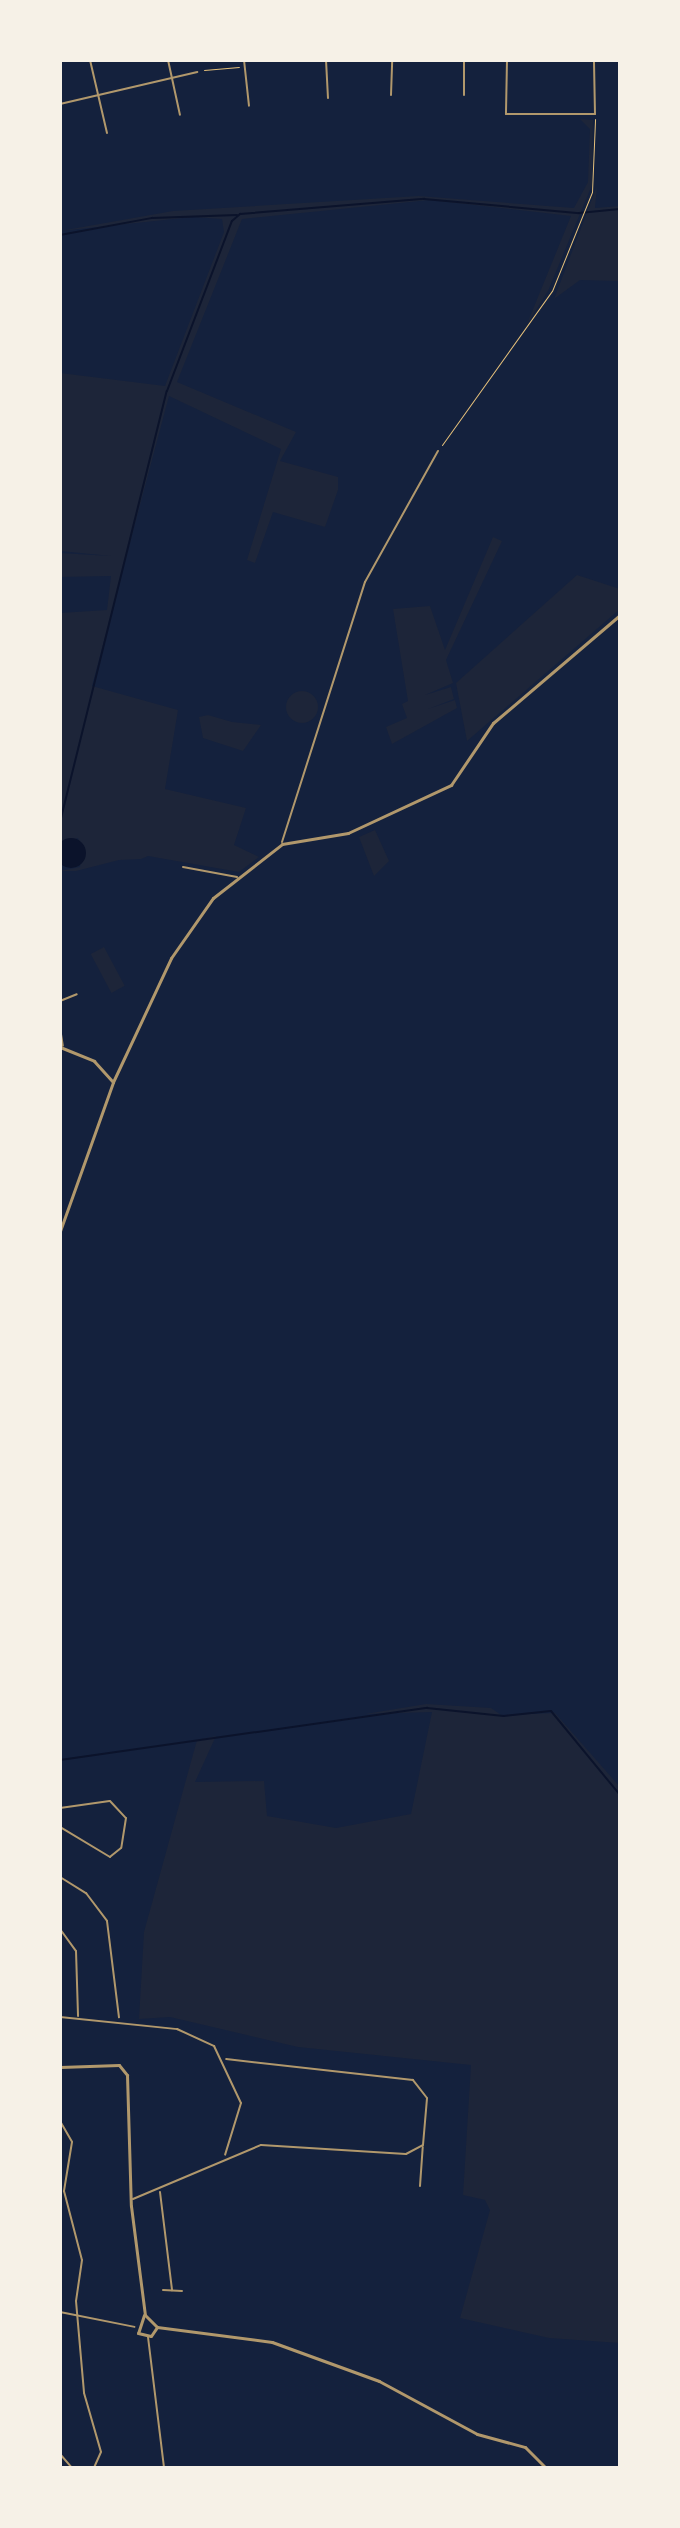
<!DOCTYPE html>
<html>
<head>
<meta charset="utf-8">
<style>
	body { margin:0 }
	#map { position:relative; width:680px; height:2528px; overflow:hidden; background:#14213d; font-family:"PT Sans Narrow",sans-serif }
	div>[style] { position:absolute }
	.green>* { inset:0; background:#1d2539; transform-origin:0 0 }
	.round { border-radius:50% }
	.water>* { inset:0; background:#0b132b }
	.stream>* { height:2px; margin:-1px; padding:0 1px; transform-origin:1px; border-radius:1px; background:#0b132b }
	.path>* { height:1px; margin:-0.5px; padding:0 0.5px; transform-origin:0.5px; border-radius:0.5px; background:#e5c07b }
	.minor>* { height:2px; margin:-1px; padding:0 1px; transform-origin:1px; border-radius:1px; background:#b1986c }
	.tertiary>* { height:3px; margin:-1.5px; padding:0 1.5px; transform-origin:1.5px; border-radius:1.5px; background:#b1986c }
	span { translate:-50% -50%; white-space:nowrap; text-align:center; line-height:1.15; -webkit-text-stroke:8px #f6f1e7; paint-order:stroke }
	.frame { position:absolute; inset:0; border:62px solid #f6f1e7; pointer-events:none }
</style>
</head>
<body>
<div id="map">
	<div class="green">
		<i style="clip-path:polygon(580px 119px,593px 120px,592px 185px,548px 291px,527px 324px,571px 216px,430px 200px,242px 219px,177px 382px,296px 432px,280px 461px,338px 477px,338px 490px,325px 527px,273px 512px,255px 563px,247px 560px,281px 449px,169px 396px,92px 686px,178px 710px,165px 789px,246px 808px,234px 845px,259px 857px,239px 872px,148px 856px,141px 859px,119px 860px,76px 871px,60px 871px,80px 867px,82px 850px,78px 838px,60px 845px,60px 613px,107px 610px,111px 576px,60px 577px,60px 553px,111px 556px,60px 551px,60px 373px,165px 386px,224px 232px,222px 219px,193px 217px,60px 231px,173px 211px,419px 196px,574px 208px,588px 182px,590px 129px)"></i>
		<i style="clip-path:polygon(597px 186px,595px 208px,620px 206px,620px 281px,580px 280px,554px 299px)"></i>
		<i style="clip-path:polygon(493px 537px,502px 541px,446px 660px,453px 683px,425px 695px,451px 687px,454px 699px,428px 709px,455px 700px,457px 708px,392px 744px,386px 727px,407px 718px,402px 704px,408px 701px,393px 609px,430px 606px,445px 650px)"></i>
		<i style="clip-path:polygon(577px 575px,620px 589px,620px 609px,467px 741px,456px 683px)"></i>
		<i class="round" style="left:286px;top:691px;width:32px;height:32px"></i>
		<i style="clip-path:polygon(208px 715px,232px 722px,261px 725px,243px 751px,203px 738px,199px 717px)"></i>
		<i style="clip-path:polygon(375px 830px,389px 861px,374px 876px,359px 837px)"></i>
		<i style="left:104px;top:947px;width:44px;height:15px;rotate:62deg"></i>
		<i style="clip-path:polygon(426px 1704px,491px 1708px,501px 1715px,555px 1713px,620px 1787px,620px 2343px,549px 2338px,460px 2318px,490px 2210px,485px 2200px,463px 2195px,471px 2065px,298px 2047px,170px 2017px,139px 2019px,144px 1932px,197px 1740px,216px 1736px,195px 1782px,264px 1781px,267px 1816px,336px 1828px,411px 1814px,432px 1712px,365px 1714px)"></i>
	</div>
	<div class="water">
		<i class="round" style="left:56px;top:838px;width:30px;height:30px"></i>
	</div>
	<div class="stream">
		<i style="left:60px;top:235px;width:94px;rotate:-10.5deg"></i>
		<i style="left:152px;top:218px;width:85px;rotate:-2deg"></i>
		<i style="left:60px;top:822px;width:444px;rotate:-76.1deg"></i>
		<i style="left:167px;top:391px;width:182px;rotate:-69.1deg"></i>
		<i style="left:232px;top:221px;width:11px;rotate:-41deg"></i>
		<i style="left:240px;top:214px;width:185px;rotate:-4.7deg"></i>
		<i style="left:424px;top:199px;width:156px;rotate:5.2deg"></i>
		<i style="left:579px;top:213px;width:41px;rotate:-5.6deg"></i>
		<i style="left:60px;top:1760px;width:371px;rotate:-8.1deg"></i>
		<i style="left:427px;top:1708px;width:77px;rotate:5.9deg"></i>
		<i style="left:504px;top:1716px;width:47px;rotate:-6.1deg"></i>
		<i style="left:551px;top:1711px;width:109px;rotate:50.6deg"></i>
	</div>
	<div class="path">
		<i style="left:204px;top:70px;width:35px;rotate:-5deg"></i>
		<i style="left:442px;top:445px;width:189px;rotate:-54.5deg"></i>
		<i style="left:552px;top:291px;width:107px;rotate:-68deg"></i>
		<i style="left:592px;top:192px;width:73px;rotate:-87.6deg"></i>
	</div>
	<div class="minor">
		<i style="left:90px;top:60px;width:75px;rotate:76.9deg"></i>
		<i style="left:168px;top:60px;width:56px;rotate:77.7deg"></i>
		<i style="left:244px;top:60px;width:46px;rotate:83.8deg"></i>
		<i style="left:326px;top:60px;width:38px;rotate:87deg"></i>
		<i style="left:464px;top:60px;width:35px;rotate:90deg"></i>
		<i style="left:507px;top:60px;width:54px;rotate:91.1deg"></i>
		<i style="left:506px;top:114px;width:89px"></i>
		<i style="left:595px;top:114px;width:54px;rotate:-91.1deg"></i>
		<i style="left:391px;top:95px;width:35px;rotate:-88deg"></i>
		<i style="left:60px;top:104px;width:141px;rotate:-13.1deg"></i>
		<i style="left:282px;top:842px;width:273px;rotate:-72.3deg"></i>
		<i style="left:365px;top:582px;width:150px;rotate:-60.9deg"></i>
		<i style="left:183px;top:867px;width:55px;rotate:10.5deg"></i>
		<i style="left:60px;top:1001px;width:18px;rotate:-22deg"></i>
		<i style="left:60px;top:1028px;width:18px;rotate:81deg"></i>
		<i style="left:60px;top:1808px;width:50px;rotate:-8deg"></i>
		<i style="left:110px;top:1801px;width:23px;rotate:47deg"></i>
		<i style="left:126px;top:1818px;width:30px;rotate:99deg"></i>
		<i style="left:121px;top:1848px;width:14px;rotate:141deg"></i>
		<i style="left:110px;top:1857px;width:58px;rotate:-149deg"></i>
		<i style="left:60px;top:1877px;width:31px;rotate:32deg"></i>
		<i style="left:86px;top:1893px;width:35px;rotate:53deg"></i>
		<i style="left:107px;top:1921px;width:97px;rotate:82.9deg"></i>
		<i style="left:60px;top:1929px;width:27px;rotate:54deg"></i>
		<i style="left:76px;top:1951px;width:65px;rotate:88.2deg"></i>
		<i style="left:60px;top:2017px;width:118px;rotate:5.9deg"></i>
		<i style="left:177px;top:2029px;width:41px;rotate:24.7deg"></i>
		<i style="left:214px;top:2046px;width:63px;rotate:64.7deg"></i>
		<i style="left:241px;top:2103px;width:54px;rotate:107.1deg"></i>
		<i style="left:60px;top:2121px;width:24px;rotate:60deg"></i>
		<i style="left:72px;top:2142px;width:50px;rotate:99.3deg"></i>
		<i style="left:64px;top:2191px;width:71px;rotate:75.4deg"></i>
		<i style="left:82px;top:2260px;width:41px;rotate:98.3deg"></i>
		<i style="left:76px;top:2301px;width:92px;rotate:85deg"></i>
		<i style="left:84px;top:2393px;width:61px;rotate:73.9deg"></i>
		<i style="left:101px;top:2452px;width:17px;rotate:114deg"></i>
		<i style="left:420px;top:2186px;width:39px;rotate:-86deg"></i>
		<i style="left:160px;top:2192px;width:99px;rotate:83deg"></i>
		<i style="left:133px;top:2199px;width:139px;rotate:-22.9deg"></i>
		<i style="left:261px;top:2145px;width:145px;rotate:3.6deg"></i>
		<i style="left:406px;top:2154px;width:19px;rotate:-28deg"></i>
		<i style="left:423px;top:2145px;width:47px;rotate:-85.1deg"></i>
		<i style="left:427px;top:2098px;width:23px;rotate:-128deg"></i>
		<i style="left:413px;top:2080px;width:188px;rotate:-173.6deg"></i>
		<i style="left:163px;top:2290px;width:19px;rotate:3deg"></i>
		<i style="left:60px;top:2312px;width:76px;rotate:11.3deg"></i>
		<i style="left:148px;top:2337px;width:132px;rotate:83deg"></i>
		<i style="left:60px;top:2454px;width:18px;rotate:49deg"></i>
	</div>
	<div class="tertiary">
		<i style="left:60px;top:1047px;width:37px;rotate:22deg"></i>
		<i style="left:94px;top:1061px;width:28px;rotate:48deg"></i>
		<i style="left:60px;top:1231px;width:158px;rotate:-70.4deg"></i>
		<i style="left:113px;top:1082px;width:137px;rotate:-64.9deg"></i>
		<i style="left:171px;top:958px;width:73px;rotate:-55deg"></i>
		<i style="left:213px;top:898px;width:88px;rotate:-38deg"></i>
		<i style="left:282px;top:844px;width:67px;rotate:-9.5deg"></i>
		<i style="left:348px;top:833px;width:114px;rotate:-25deg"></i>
		<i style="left:451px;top:785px;width:75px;rotate:-55.9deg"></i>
		<i style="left:493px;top:723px;width:167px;rotate:-40.4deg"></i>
		<i style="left:60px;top:2067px;width:59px;rotate:-1.9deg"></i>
		<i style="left:119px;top:2065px;width:13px;rotate:51deg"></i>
		<i style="left:127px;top:2075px;width:131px;rotate:88.3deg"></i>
		<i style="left:131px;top:2206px;width:110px;rotate:82.7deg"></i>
		<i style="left:144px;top:2315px;width:19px;rotate:108deg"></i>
		<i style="left:138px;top:2333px;width:13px;rotate:13deg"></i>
		<i style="left:151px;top:2336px;width:11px;rotate:-56deg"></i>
		<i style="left:145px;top:2315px;width:17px;rotate:45deg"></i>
		<i style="left:157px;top:2327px;width:116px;rotate:7.4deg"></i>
		<i style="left:272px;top:2342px;width:114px;rotate:20deg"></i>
		<i style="left:379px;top:2381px;width:111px;rotate:28.4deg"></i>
		<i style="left:477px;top:2434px;width:50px;rotate:15.2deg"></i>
		<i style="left:525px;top:2447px;width:30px;rotate:45deg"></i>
	</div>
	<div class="frame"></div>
</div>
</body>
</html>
